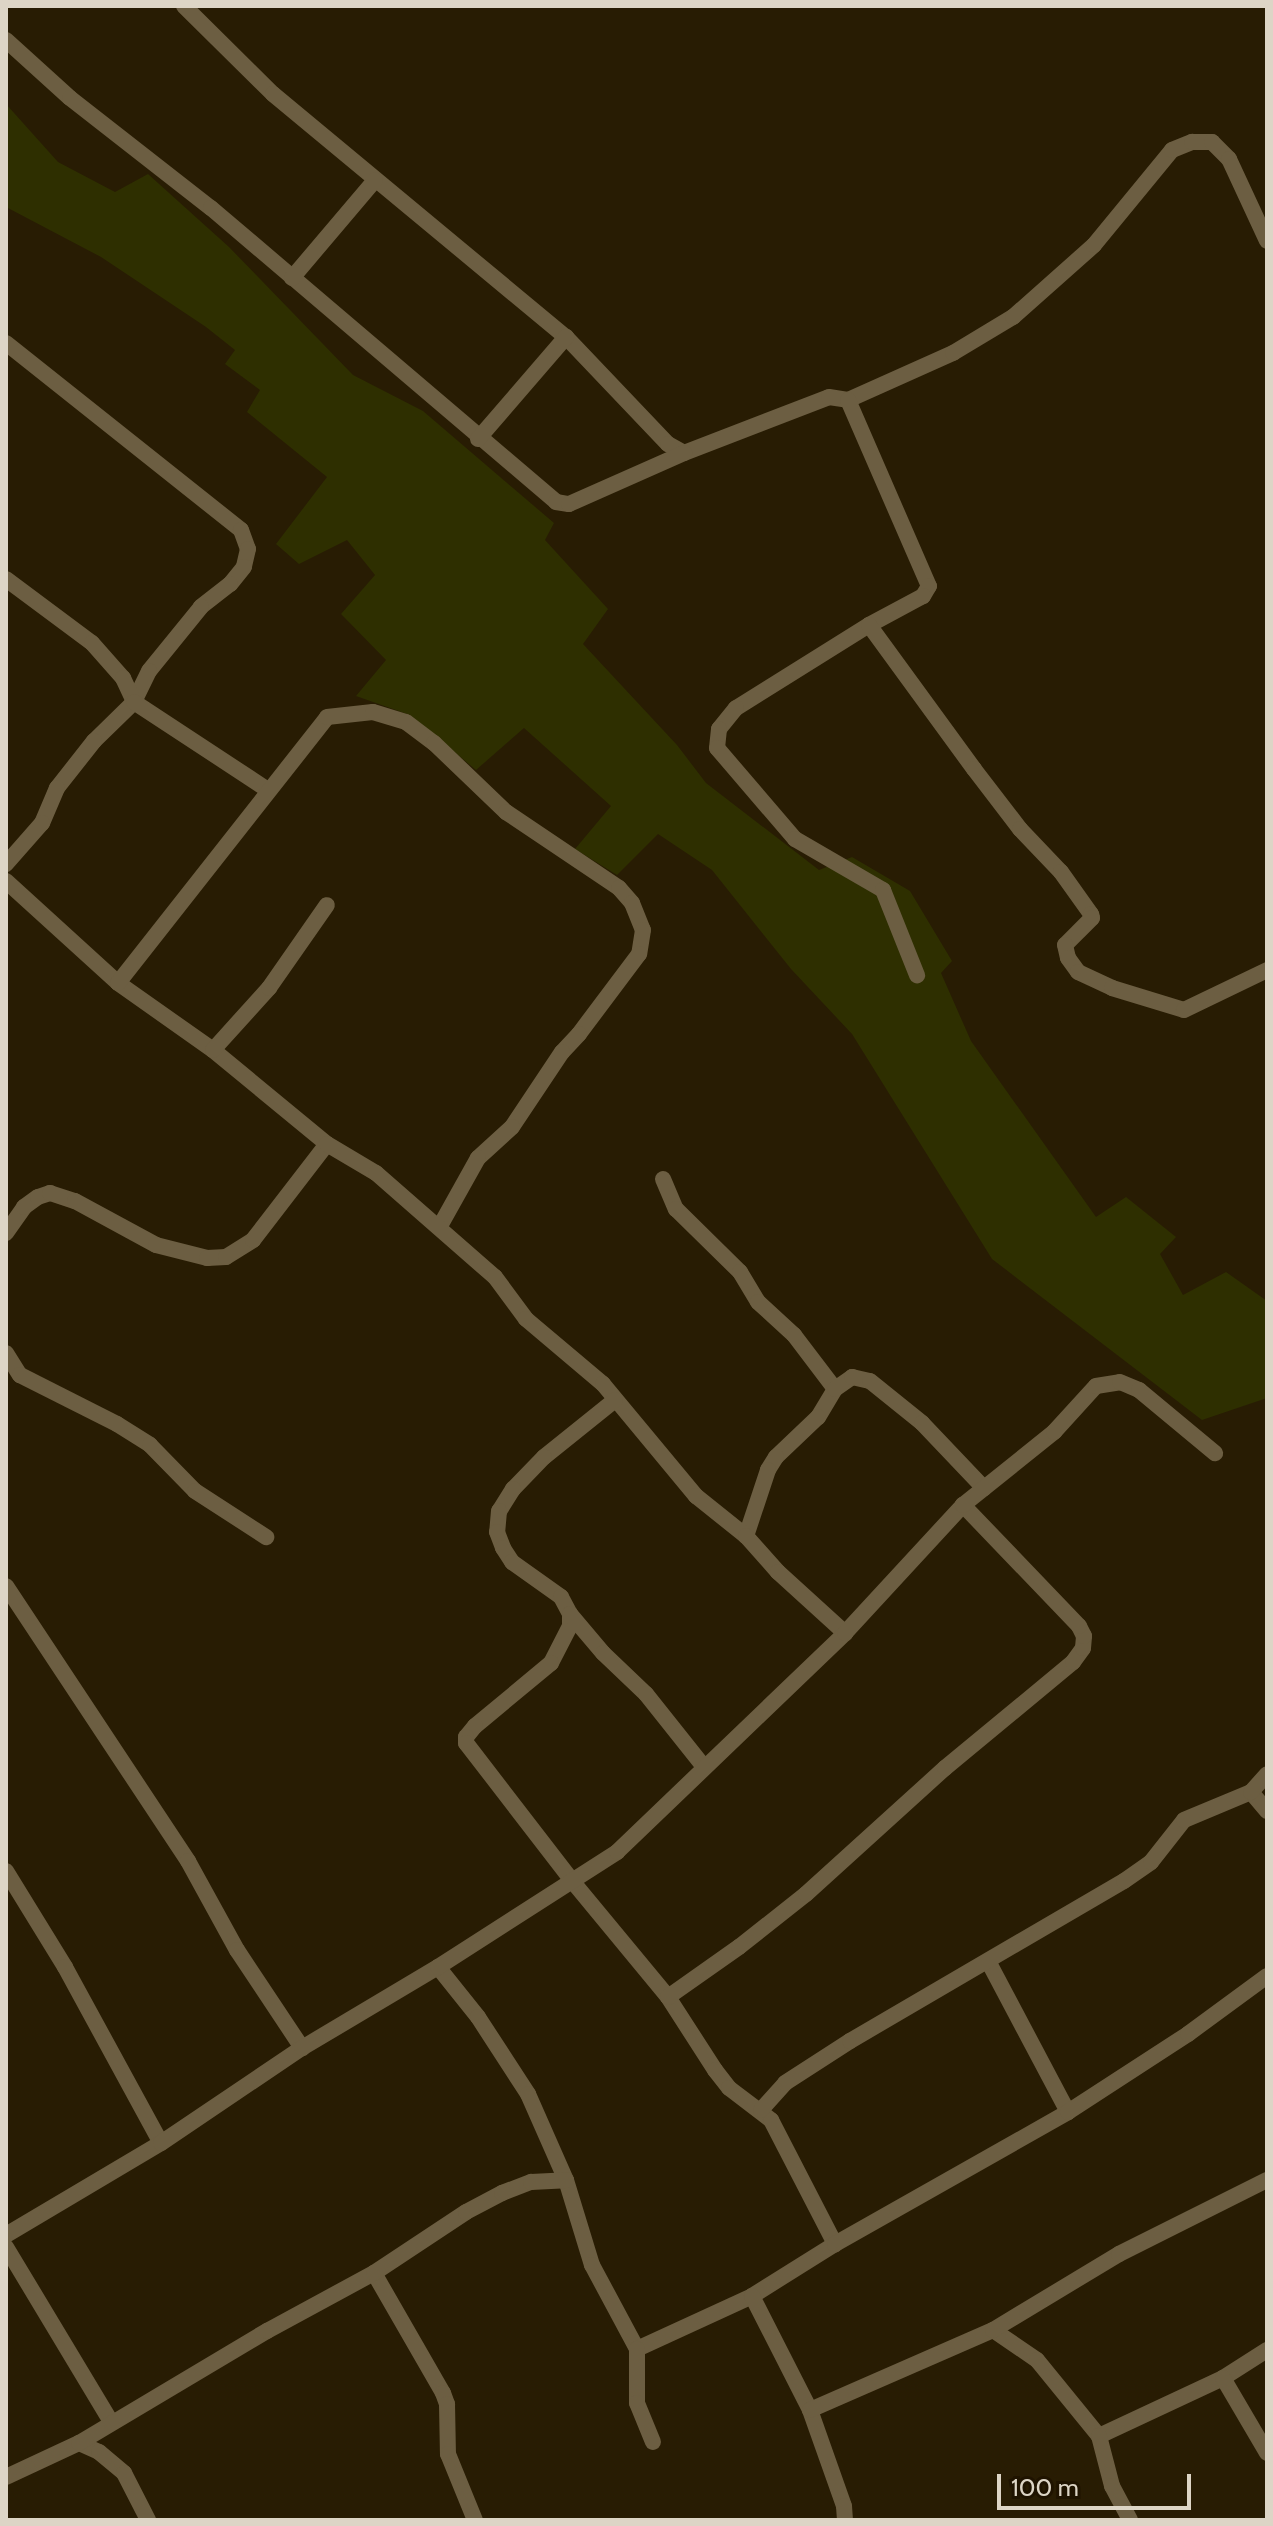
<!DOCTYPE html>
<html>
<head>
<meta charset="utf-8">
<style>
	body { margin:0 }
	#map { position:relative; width:1273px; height:2526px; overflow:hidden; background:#281c03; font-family:Cabin,sans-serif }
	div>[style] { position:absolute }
	.green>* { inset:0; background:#2e2f00 }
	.street>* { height:16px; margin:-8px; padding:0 8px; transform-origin:8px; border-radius:8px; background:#6c5e42 }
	span { translate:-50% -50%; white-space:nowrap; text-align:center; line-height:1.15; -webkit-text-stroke:7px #1f1300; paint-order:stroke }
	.frame { position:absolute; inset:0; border:8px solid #ddd5c6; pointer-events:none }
	.scale { position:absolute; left:997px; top:2474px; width:194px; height:36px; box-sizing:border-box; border:4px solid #ddd5c6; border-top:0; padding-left:10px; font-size:24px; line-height:28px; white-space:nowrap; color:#ddd5c6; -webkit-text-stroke:6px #1f1300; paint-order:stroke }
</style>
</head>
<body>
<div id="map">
	<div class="green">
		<i style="clip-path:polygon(6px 104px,58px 162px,115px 192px,148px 174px,229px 247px,353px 375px,423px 411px,554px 523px,545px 540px,608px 609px,583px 644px,677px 745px,706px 783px,819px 870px,852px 857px,910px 891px,952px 961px,941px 973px,971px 1041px,1096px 1217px,1126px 1197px,1176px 1237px,1160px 1254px,1183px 1295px,1226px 1272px,1267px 1301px,1267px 1398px,1202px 1420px,992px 1259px,852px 1034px,791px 969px,712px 870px,658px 834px,617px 875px,575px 849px,611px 806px,524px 728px,476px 770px,410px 715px,356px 696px,386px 660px,341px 614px,375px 575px,347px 540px,299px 564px,276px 544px,327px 477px,247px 412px,260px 390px,225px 364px,235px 350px,206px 327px,101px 257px,6px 207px)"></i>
	</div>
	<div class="street">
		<i style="left:184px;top:6px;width:125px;rotate:44.7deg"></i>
		<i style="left:273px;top:94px;width:381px;rotate:39.7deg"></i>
		<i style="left:566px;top:337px;width:148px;rotate:46.4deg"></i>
		<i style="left:668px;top:444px;width:18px;rotate:29deg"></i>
		<i style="left:684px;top:453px;width:155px;rotate:-21.1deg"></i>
		<i style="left:829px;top:397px;width:19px;rotate:9deg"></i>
		<i style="left:848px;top:400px;width:115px;rotate:-24.1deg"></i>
		<i style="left:953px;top:353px;width:70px;rotate:-31deg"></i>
		<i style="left:1013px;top:317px;width:108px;rotate:-41.6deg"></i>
		<i style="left:1094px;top:245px;width:123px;rotate:-50.6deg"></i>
		<i style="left:1172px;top:150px;width:22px;rotate:-22deg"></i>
		<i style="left:1192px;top:142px;width:20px"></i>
		<i style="left:1212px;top:142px;width:24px;rotate:45deg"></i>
		<i style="left:1229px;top:159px;width:90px;rotate:65.1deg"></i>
		<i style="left:6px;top:40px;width:86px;rotate:42.2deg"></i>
		<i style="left:70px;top:98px;width:179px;rotate:38deg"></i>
		<i style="left:211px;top:208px;width:453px;rotate:40.4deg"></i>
		<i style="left:556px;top:502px;width:13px;rotate:9deg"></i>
		<i style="left:569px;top:504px;width:126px;rotate:-23.9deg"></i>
		<i style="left:292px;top:278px;width:128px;rotate:-49.7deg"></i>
		<i style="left:6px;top:343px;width:300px;rotate:38.5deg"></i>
		<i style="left:241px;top:530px;width:20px;rotate:70deg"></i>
		<i style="left:248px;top:549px;width:18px;rotate:103deg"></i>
		<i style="left:244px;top:567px;width:22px;rotate:129deg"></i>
		<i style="left:230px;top:584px;width:37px;rotate:142deg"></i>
		<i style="left:201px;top:607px;width:82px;rotate:129.1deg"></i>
		<i style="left:149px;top:671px;width:34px;rotate:116deg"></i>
		<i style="left:134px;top:702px;width:56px;rotate:135.7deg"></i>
		<i style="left:94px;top:741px;width:60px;rotate:128.2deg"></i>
		<i style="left:57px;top:788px;width:38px;rotate:113deg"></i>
		<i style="left:42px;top:823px;width:55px;rotate:131.3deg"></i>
		<i style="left:848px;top:400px;width:203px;rotate:66.5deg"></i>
		<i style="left:929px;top:586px;width:12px;rotate:121deg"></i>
		<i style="left:923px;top:596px;width:61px;rotate:151.8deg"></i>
		<i style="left:869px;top:625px;width:157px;rotate:148deg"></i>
		<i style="left:736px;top:708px;width:27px;rotate:129deg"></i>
		<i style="left:719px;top:729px;width:19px;rotate:96deg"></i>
		<i style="left:717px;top:748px;width:120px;rotate:49.4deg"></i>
		<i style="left:795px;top:839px;width:102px;rotate:30.1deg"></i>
		<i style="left:883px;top:890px;width:92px;rotate:68.2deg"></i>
		<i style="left:478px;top:439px;width:135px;rotate:-49.2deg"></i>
		<i style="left:6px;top:579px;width:107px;rotate:36.7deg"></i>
		<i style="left:92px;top:643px;width:47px;rotate:48.5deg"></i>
		<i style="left:123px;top:678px;width:26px;rotate:65deg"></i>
		<i style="left:134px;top:702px;width:160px;rotate:33.3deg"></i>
		<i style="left:869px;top:625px;width:178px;rotate:53.9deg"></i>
		<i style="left:974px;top:769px;width:76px;rotate:52.5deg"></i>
		<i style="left:1020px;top:829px;width:59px;rotate:46.4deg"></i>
		<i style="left:1061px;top:872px;width:52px;rotate:54.5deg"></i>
		<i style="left:1091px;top:914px;width:4px;rotate:76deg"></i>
		<i style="left:1092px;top:918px;width:38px;rotate:135deg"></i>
		<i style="left:1065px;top:945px;width:13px;rotate:77deg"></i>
		<i style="left:1068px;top:958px;width:17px;rotate:54deg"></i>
		<i style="left:1078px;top:972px;width:38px;rotate:25deg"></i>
		<i style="left:1112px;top:988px;width:75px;rotate:17deg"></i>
		<i style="left:1184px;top:1010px;width:92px;rotate:-25.7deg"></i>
		<i style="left:6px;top:881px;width:151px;rotate:42.3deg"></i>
		<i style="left:118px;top:983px;width:116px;rotate:35.2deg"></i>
		<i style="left:213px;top:1050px;width:148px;rotate:39.5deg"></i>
		<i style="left:118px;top:983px;width:338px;rotate:-51.8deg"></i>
		<i style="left:327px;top:717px;width:46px;rotate:-6.2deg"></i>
		<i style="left:373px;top:712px;width:34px;rotate:17deg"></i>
		<i style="left:406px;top:722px;width:35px;rotate:37deg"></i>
		<i style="left:434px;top:743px;width:100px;rotate:43.8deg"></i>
		<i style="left:506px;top:812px;width:136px;rotate:33.9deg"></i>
		<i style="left:619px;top:888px;width:20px;rotate:49deg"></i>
		<i style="left:632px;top:903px;width:29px;rotate:68deg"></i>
		<i style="left:643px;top:930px;width:24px;rotate:99deg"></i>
		<i style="left:639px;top:954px;width:100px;rotate:126.9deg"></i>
		<i style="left:579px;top:1034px;width:25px;rotate:133deg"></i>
		<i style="left:562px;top:1052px;width:90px;rotate:123.7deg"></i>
		<i style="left:512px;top:1127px;width:46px;rotate:137.6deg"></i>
		<i style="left:478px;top:1158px;width:78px;rotate:119.2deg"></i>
		<i style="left:213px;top:1050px;width:84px;rotate:-47.9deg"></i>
		<i style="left:269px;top:988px;width:101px;rotate:-55.1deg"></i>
		<i style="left:663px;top:1179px;width:33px;rotate:67deg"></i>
		<i style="left:676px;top:1209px;width:90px;rotate:44.5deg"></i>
		<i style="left:740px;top:1272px;width:35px;rotate:59deg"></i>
		<i style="left:758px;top:1302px;width:49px;rotate:42.5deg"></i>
		<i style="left:794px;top:1335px;width:68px;rotate:52.8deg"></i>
		<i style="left:835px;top:1389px;width:33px;rotate:121deg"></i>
		<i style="left:818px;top:1417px;width:58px;rotate:136.4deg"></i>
		<i style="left:776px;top:1457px;width:15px;rotate:122deg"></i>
		<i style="left:768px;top:1470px;width:70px;rotate:108.4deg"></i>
		<i style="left:6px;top:1233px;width:32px;rotate:-55deg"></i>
		<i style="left:24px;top:1207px;width:17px;rotate:-36deg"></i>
		<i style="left:38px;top:1197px;width:13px;rotate:-18deg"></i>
		<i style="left:50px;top:1193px;width:26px;rotate:18deg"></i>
		<i style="left:75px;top:1201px;width:92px;rotate:28.5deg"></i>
		<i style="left:156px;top:1245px;width:53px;rotate:14.3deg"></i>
		<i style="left:207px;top:1258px;width:19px;rotate:-3deg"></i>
		<i style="left:226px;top:1257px;width:32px;rotate:-32deg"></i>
		<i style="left:253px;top:1240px;width:121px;rotate:-52.4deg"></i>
		<i style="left:327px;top:1144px;width:57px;rotate:30.6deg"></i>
		<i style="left:376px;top:1173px;width:158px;rotate:41.2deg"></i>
		<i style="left:495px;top:1277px;width:52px;rotate:53.6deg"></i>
		<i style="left:526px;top:1319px;width:101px;rotate:40.2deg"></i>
		<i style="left:603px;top:1384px;width:146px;rotate:50.3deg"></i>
		<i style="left:696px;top:1496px;width:64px;rotate:38.7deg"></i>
		<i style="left:746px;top:1536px;width:48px;rotate:48.4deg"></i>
		<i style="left:778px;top:1572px;width:91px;rotate:42.3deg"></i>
		<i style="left:6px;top:1353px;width:26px;rotate:58deg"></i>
		<i style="left:20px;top:1375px;width:109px;rotate:26.8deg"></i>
		<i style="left:117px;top:1424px;width:39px;rotate:32deg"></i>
		<i style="left:150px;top:1445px;width:64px;rotate:45.6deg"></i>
		<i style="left:195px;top:1491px;width:85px;rotate:32.9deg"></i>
		<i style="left:835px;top:1389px;width:21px;rotate:-35deg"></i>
		<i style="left:852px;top:1377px;width:18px;rotate:13deg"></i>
		<i style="left:870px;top:1381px;width:67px;rotate:38.9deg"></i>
		<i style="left:922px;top:1423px;width:90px;rotate:46.4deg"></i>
		<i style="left:615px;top:1400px;width:91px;rotate:141.2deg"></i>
		<i style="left:544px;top:1457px;width:45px;rotate:134.1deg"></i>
		<i style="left:513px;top:1489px;width:26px;rotate:122deg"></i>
		<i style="left:499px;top:1511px;width:21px;rotate:95deg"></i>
		<i style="left:497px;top:1532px;width:17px;rotate:69deg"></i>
		<i style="left:503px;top:1548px;width:17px;rotate:57deg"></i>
		<i style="left:512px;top:1562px;width:60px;rotate:35.5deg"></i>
		<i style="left:561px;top:1597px;width:19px;rotate:62deg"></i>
		<i style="left:570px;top:1614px;width:12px;rotate:90deg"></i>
		<i style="left:570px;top:1626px;width:42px;rotate:117.2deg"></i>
		<i style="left:551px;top:1663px;width:99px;rotate:140.3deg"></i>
		<i style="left:475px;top:1726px;width:14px;rotate:129deg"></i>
		<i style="left:466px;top:1737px;width:6px;rotate:90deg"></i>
		<i style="left:466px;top:1743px;width:175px;rotate:52.4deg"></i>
		<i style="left:573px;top:1882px;width:149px;rotate:50.4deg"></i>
		<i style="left:668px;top:1997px;width:87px;rotate:57.2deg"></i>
		<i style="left:715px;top:2070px;width:23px;rotate:52deg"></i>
		<i style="left:729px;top:2088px;width:53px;rotate:37.3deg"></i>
		<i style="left:771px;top:2120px;width:140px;rotate:62.7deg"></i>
		<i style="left:6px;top:1586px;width:330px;rotate:56.5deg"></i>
		<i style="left:188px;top:1861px;width:102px;rotate:61.2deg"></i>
		<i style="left:237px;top:1950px;width:118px;rotate:56.4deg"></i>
		<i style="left:570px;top:1614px;width:51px;rotate:49.8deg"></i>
		<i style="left:603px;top:1653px;width:59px;rotate:43.6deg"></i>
		<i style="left:646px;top:1694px;width:93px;rotate:51.5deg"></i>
		<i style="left:1251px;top:1792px;width:25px;rotate:50deg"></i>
		<i style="left:6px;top:1871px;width:113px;rotate:58.4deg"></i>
		<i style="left:65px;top:1967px;width:200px;rotate:61.4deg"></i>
		<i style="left:988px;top:1961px;width:171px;rotate:62.1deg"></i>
		<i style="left:438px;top:1967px;width:64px;rotate:51.3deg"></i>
		<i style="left:478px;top:2017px;width:92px;rotate:57deg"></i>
		<i style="left:528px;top:2094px;width:94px;rotate:66.2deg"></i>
		<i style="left:566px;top:2180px;width:89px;rotate:73deg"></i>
		<i style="left:592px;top:2265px;width:95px;rotate:61.8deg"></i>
		<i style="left:637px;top:2349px;width:127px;rotate:-24.7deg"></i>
		<i style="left:752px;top:2296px;width:98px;rotate:-32.1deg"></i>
		<i style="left:835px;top:2244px;width:268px;rotate:-29.5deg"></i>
		<i style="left:1068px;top:2112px;width:143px;rotate:-33deg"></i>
		<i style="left:1188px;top:2034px;width:98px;rotate:-36.3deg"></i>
		<i style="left:668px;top:1997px;width:87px;rotate:-35.2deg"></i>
		<i style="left:739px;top:1947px;width:85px;rotate:-38.3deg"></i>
		<i style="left:806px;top:1894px;width:188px;rotate:-42.2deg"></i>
		<i style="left:945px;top:1768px;width:166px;rotate:-39.6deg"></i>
		<i style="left:1073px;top:1662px;width:17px;rotate:-54deg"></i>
		<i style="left:1083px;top:1648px;width:12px;rotate:-85deg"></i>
		<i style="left:1084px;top:1636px;width:11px;rotate:-117deg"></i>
		<i style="left:1079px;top:1626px;width:168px;rotate:-133.8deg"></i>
		<i style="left:761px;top:2110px;width:36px;rotate:-48deg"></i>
		<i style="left:785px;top:2083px;width:77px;rotate:-32.9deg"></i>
		<i style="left:850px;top:2041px;width:317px;rotate:-30.3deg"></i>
		<i style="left:1124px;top:1881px;width:33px;rotate:-35deg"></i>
		<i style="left:1151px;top:1862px;width:53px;rotate:-51.8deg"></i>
		<i style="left:1184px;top:1820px;width:73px;rotate:-22.7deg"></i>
		<i style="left:1251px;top:1792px;width:24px;rotate:-48deg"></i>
		<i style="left:6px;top:2235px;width:180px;rotate:-30.7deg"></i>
		<i style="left:161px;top:2143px;width:170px;rotate:-34deg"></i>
		<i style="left:302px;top:2048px;width:158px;rotate:-30.8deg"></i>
		<i style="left:438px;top:1967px;width:213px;rotate:-32.7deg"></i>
		<i style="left:617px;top:1852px;width:316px;rotate:-43.8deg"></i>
		<i style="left:845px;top:1633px;width:174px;rotate:-47.3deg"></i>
		<i style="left:963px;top:1505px;width:117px;rotate:-38.7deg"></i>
		<i style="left:1054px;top:1432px;width:62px;rotate:-47.6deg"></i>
		<i style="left:1096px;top:1386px;width:24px;rotate:-9deg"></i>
		<i style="left:1120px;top:1382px;width:21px;rotate:23deg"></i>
		<i style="left:1139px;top:1390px;width:99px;rotate:39.7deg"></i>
		<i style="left:6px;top:2247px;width:204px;rotate:59deg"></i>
		<i style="left:374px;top:2273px;width:138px;rotate:60.1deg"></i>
		<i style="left:443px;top:2393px;width:12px;rotate:70deg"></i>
		<i style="left:447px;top:2404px;width:50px;rotate:88.9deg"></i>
		<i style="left:448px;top:2454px;width:71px;rotate:67.8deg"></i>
		<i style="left:752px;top:2296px;width:128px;rotate:63deg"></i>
		<i style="left:810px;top:2410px;width:102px;rotate:70.5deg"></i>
		<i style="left:844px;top:2506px;width:14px;rotate:86deg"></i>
		<i style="left:993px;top:2330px;width:53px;rotate:34.3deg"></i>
		<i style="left:1037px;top:2360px;width:98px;rotate:50.8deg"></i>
		<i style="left:1099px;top:2436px;width:137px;rotate:-25.1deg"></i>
		<i style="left:1223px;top:2378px;width:52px;rotate:-32.5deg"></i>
		<i style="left:637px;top:2349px;width:54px;rotate:90deg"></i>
		<i style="left:637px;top:2403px;width:42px;rotate:67.7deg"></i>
		<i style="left:1223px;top:2378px;width:87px;rotate:59.6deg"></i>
		<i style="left:810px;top:2410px;width:200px;rotate:-23.6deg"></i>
		<i style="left:993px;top:2330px;width:147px;rotate:-31.1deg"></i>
		<i style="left:1119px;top:2254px;width:165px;rotate:-26.6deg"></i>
		<i style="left:1099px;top:2436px;width:52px;rotate:75.4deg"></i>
		<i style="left:1112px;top:2486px;width:38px;rotate:62deg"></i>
		<i style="left:79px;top:2443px;width:22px;rotate:24deg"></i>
		<i style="left:99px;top:2452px;width:33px;rotate:40deg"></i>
		<i style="left:124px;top:2473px;width:53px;rotate:62.9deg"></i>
		<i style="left:6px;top:2477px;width:81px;rotate:-25deg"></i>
		<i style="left:79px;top:2443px;width:219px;rotate:-30.8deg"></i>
		<i style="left:267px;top:2331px;width:122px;rotate:-28.5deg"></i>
		<i style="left:374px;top:2273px;width:110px;rotate:-33.5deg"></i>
		<i style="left:466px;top:2212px;width:41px;rotate:-27.8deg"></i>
		<i style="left:502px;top:2193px;width:31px;rotate:-21deg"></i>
		<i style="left:531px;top:2182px;width:35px;rotate:-3deg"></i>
	</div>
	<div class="frame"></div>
	<div class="scale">100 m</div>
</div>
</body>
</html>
